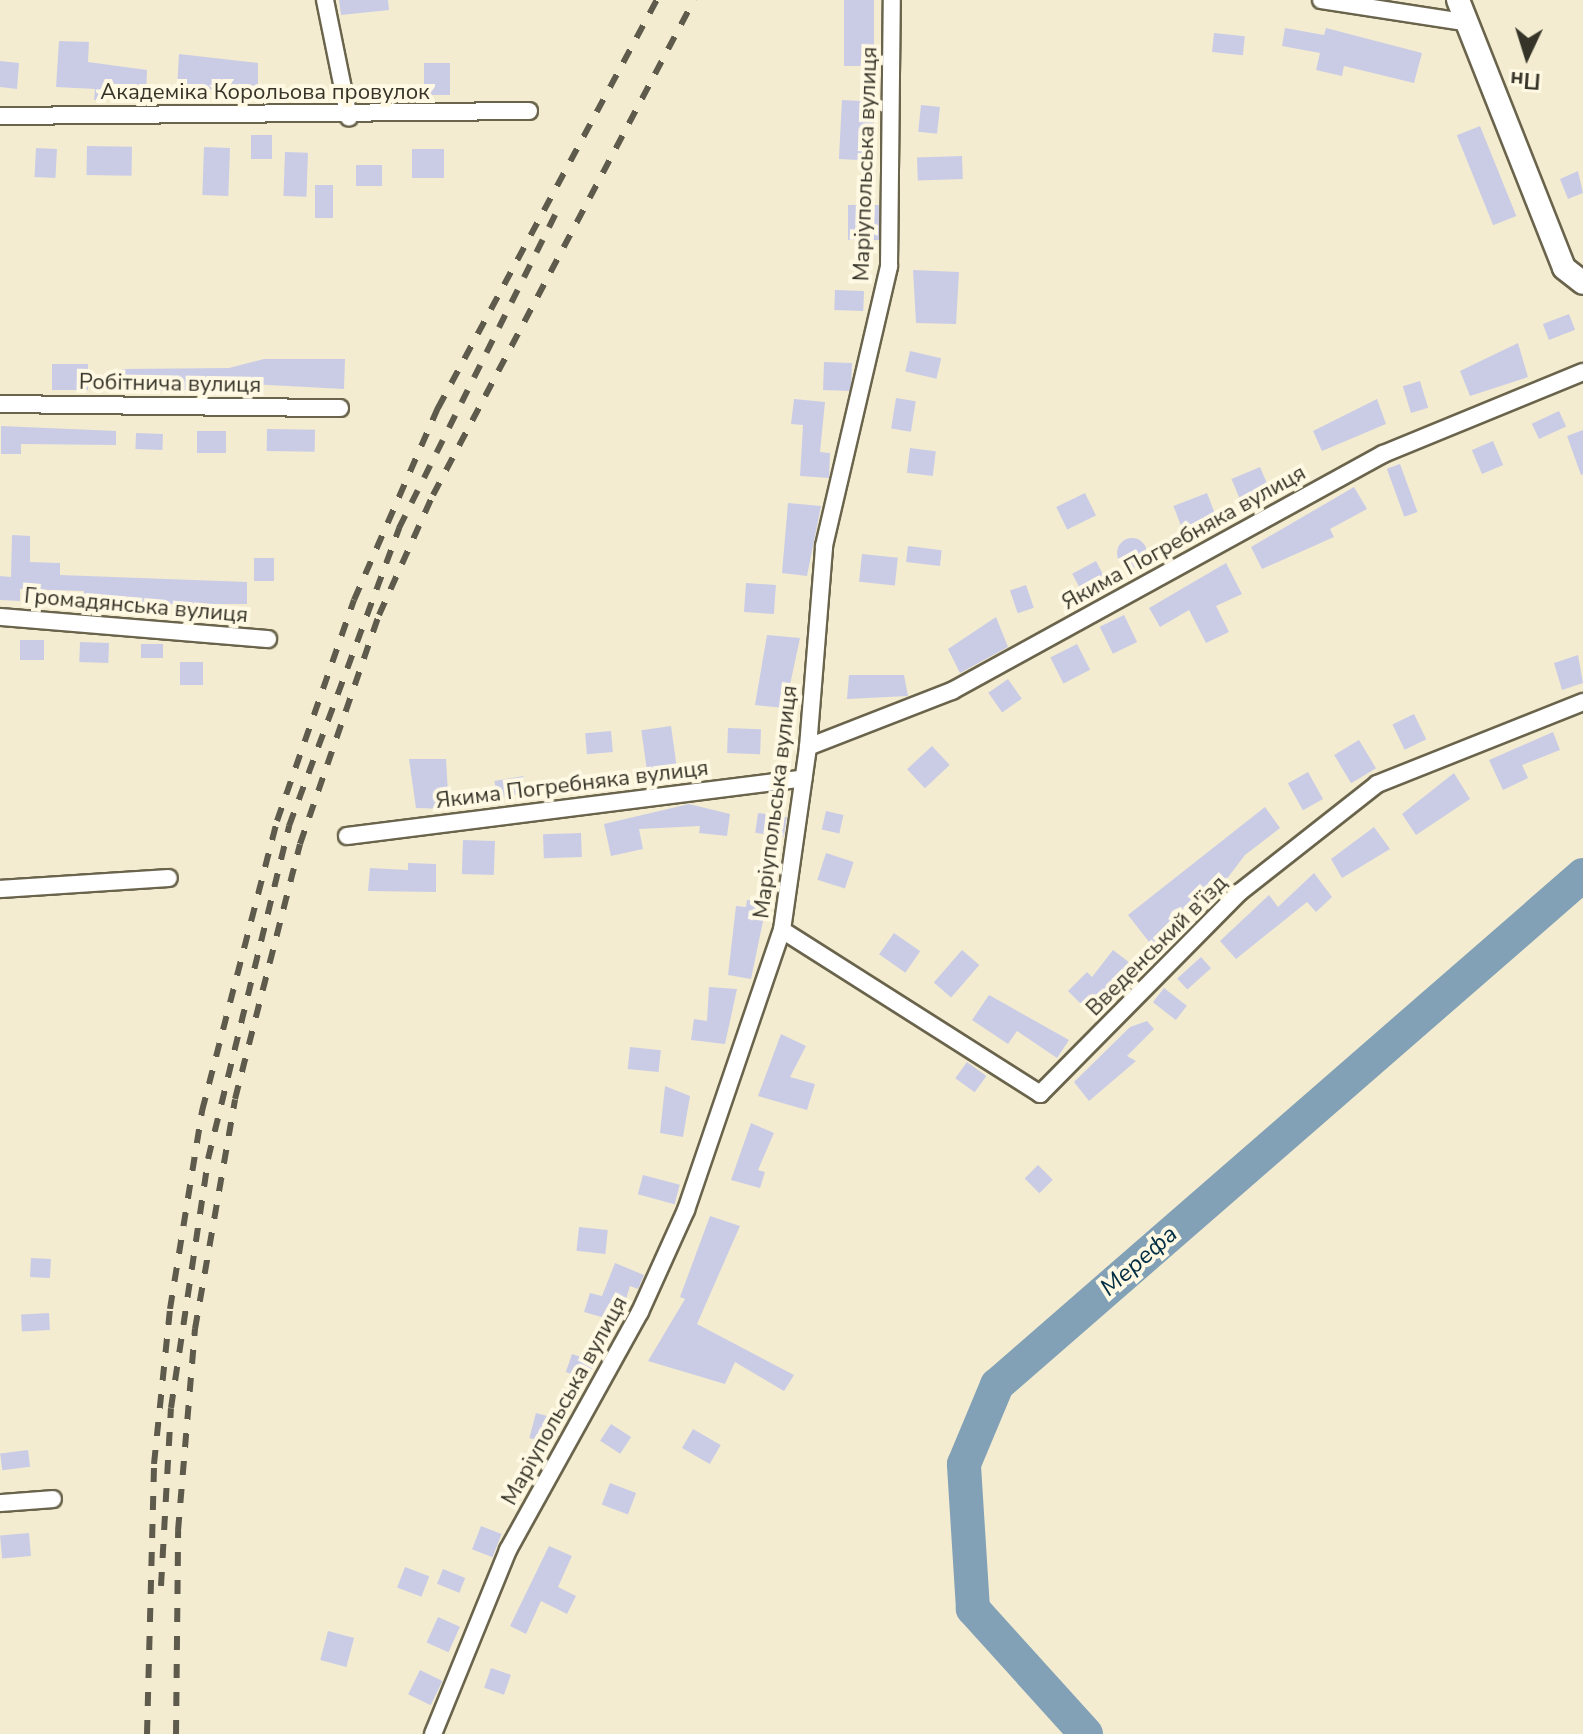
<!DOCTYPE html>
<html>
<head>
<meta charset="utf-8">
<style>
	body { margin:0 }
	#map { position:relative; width:1583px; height:1734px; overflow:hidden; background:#f3ecd1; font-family:"Nunito Sans",sans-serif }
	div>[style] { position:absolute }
	.river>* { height:34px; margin:-17px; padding:0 17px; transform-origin:17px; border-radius:17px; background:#82a1b6 }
	.building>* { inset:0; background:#cacce6; transform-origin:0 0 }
	.round { border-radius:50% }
	.roads { filter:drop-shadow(2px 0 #6a644c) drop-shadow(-2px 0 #6a644c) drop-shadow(0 2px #6a644c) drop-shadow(0 -2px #6a644c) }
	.street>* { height:16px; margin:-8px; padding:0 8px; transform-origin:8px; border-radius:8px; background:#fff }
	.secondary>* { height:22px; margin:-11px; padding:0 11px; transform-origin:11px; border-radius:11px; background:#fff }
	.rail>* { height:6px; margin-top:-3px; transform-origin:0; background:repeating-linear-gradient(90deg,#5e5b4c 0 14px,transparent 0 28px) }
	span { translate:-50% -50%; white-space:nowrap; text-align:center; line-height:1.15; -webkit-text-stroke:8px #fff9e3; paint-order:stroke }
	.street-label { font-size:22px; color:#363429 }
	.water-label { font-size:24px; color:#012d43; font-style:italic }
	.north { position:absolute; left:1487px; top:16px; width:80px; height:80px; -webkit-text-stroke:6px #fff9e3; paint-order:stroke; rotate:184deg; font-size:22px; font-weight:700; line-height:32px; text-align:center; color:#363429 }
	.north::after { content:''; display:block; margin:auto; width:28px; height:36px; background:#363429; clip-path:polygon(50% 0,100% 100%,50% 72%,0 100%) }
</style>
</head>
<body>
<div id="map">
	<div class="river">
		<i style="left:1086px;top:1734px;width:169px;rotate:-132.1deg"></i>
		<i style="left:973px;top:1609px;width:145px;rotate:-93.6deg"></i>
		<i style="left:964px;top:1464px;width:86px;rotate:-67.3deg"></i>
		<i style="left:997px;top:1385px;width:777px;rotate:-41.03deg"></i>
	</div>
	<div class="building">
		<i style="clip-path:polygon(339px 0,388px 0,389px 10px,341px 15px)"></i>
		<i style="left:844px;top:0;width:30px;height:66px"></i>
		<i style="clip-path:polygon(1285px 28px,1324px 35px,1326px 28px,1422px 53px,1414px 83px,1344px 66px,1342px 76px,1316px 70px,1320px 53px,1282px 46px)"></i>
		<i style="left:1214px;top:33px;width:31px;height:19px;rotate:6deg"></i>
		<i style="clip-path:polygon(59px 41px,89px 42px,88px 62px,147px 70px,146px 94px,94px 100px,95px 89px,56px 87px)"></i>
		<i style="clip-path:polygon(179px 54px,258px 63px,258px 90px,177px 89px)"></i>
		<i style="clip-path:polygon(0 61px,19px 63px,17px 89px,0 87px)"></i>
		<i style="left:424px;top:63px;width:26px;height:32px"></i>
		<i style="left:842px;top:100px;width:33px;height:59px;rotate:3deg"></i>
		<i style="left:921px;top:105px;width:19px;height:27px;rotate:6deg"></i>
		<i style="left:1480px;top:126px;width:97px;height:25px;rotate:68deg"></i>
		<i style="left:251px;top:135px;width:21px;height:24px"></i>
		<i style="left:87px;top:146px;width:45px;height:29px;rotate:1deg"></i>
		<i style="left:204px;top:147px;width:26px;height:48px;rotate:2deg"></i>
		<i style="left:36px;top:148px;width:21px;height:29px;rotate:3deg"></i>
		<i style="left:412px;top:149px;width:32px;height:29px"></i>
		<i style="left:285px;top:152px;width:23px;height:44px;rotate:2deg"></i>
		<i style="left:962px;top:156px;width:23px;height:45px;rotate:88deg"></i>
		<i style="left:356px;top:165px;width:26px;height:21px"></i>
		<i style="clip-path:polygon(1578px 171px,1583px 193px,1568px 199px,1560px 179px)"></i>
		<i style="left:315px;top:185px;width:18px;height:33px"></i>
		<i style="left:848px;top:205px;width:31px;height:35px"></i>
		<i style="clip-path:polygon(913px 270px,959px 272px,956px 324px,916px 323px)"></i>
		<i style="left:835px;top:290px;width:29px;height:20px;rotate:2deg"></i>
		<i style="left:1569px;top:314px;width:17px;height:28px;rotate:69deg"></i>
		<i style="clip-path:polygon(1518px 343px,1528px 377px,1470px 396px,1460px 371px)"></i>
		<i style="left:910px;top:351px;width:32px;height:21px;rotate:13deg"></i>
		<i style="clip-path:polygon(264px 359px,345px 359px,344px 389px,247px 384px,247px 395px,228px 395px,228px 389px,122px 392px,122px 369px,229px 368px)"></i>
		<i style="left:824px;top:362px;width:28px;height:28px;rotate:2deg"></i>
		<i style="left:52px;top:364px;width:36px;height:26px"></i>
		<i style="left:1420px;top:381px;width:28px;height:18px;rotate:73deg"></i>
		<i style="left:896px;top:398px;width:20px;height:31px;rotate:9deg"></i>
		<i style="clip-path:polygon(794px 399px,825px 402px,820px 452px,830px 453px,829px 478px,800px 476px,803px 425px,791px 424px)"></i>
		<i style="clip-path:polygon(1377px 399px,1386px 424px,1322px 451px,1313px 431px)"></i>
		<i style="left:1559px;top:411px;width:17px;height:30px;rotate:65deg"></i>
		<i style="clip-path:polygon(1px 426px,116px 431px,116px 445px,21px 444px,21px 454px,1px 454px)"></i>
		<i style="left:267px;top:429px;width:48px;height:22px;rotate:1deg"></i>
		<i style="clip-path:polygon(1583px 430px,1583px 474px,1581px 475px,1567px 436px)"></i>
		<i style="left:197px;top:431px;width:29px;height:22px"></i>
		<i style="left:136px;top:433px;width:27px;height:16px;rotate:2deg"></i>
		<i style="left:1493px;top:441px;width:26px;height:23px;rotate:67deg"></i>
		<i style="left:910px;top:448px;width:26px;height:25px;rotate:7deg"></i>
		<i style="left:1400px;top:464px;width:51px;height:14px;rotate:70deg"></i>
		<i style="left:1260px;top:467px;width:25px;height:31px;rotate:67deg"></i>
		<i style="clip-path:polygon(1354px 487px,1367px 509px,1330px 529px,1334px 537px,1262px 569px,1251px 547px)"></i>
		<i style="left:1085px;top:493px;width:25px;height:32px;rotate:64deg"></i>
		<i style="left:1207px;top:493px;width:28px;height:36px;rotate:69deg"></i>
		<i style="clip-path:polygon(788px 503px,821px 506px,807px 576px,782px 573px)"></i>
		<i style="clip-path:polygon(12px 535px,30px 536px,30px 562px,60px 563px,60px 575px,247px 582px,247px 604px,83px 604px,84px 591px,20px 589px,20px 601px,0 600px,0 576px,11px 577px)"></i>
		<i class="round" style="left:1117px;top:538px;width:30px;height:30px"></i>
		<i style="left:908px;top:546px;width:34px;height:16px;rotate:7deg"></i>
		<i style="left:862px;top:554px;width:36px;height:28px;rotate:6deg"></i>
		<i style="left:254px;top:558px;width:20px;height:23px"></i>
		<i style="left:1096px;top:561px;width:24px;height:27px;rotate:62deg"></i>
		<i style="clip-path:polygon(1226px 563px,1242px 594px,1216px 606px,1229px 632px,1206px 643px,1189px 610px,1160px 627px,1149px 608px)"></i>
		<i style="left:746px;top:583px;width:30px;height:29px;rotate:4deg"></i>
		<i style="left:1026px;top:585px;width:24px;height:17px;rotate:71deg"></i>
		<i style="left:1124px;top:615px;width:30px;height:27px;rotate:64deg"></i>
		<i style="clip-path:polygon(996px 617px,1008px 647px,960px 673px,948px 649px)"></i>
		<i style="clip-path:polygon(767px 635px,800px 638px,785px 708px,755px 705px)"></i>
		<i style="left:20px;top:640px;width:24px;height:20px"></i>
		<i style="left:80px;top:642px;width:29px;height:20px;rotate:2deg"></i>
		<i style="left:141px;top:644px;width:22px;height:14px"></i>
		<i style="left:1077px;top:644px;width:29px;height:30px;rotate:63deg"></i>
		<i style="clip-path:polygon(1578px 655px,1583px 683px,1562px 690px,1554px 663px)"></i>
		<i style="left:180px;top:662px;width:23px;height:23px"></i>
		<i style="clip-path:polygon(849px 675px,904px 675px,908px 696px,847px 699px)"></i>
		<i style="left:1008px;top:679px;width:24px;height:24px;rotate:55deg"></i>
		<i style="left:1414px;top:714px;width:28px;height:24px;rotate:64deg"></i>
		<i style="left:671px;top:726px;width:41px;height:30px;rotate:82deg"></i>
		<i style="left:728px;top:728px;width:33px;height:25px;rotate:2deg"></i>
		<i style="left:611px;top:731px;width:21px;height:26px;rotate:85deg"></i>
		<i style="clip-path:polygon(1553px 732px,1560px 750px,1522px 765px,1528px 778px,1503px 790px,1489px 760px)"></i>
		<i style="left:1359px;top:740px;width:33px;height:29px;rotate:59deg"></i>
		<i style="left:932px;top:746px;width:26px;height:34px;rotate:47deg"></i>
		<i style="clip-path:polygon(409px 759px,446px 759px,449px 809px,416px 808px)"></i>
		<i style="left:1308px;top:772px;width:31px;height:23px;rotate:61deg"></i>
		<i style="clip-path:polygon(1454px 773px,1470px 799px,1416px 835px,1402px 814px)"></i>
		<i style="left:523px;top:776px;width:17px;height:29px;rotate:80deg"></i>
		<i style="clip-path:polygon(689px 804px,730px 814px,727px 836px,699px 833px,700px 826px,639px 829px,643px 849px,611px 856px,604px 824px)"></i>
		<i style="clip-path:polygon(1265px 807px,1280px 828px,1245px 855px,1210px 901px,1203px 894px,1169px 924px,1174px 931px,1153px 947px,1128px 915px)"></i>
		<i style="left:826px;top:811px;width:18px;height:19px;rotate:13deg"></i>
		<i style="left:758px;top:813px;width:29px;height:20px;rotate:8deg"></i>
		<i style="clip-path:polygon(1374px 827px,1390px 849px,1342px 878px,1331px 859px)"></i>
		<i style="left:581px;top:833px;width:24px;height:38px;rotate:88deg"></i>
		<i style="left:463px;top:840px;width:32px;height:34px;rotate:2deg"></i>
		<i style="left:826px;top:853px;width:29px;height:28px;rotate:18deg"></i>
		<i style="clip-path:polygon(408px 863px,436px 864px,436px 892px,368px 891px,370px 868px,408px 870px)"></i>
		<i style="clip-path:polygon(1314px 873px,1332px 897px,1316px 912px,1307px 902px,1236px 959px,1220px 941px,1269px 895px,1278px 907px)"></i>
		<i style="clip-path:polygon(747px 900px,767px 902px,751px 979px,728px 975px,736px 906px,746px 907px)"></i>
		<i style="left:894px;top:933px;width:32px;height:26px;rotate:35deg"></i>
		<i style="left:962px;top:950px;width:23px;height:43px;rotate:41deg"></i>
		<i style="clip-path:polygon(1113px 950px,1134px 966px,1092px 1015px,1068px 991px,1087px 972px,1092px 977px)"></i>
		<i style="left:1201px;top:957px;width:15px;height:32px;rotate:48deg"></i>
		<i style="clip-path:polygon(709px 987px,737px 989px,725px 1044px,691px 1040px,694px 1019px,707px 1021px)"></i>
		<i style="left:1164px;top:988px;width:29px;height:18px;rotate:38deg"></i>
		<i style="clip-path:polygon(989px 995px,1069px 1040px,1057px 1058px,1017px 1031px,1008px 1044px,972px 1020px)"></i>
		<i style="clip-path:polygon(1147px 1021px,1154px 1029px,1127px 1056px,1136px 1061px,1089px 1101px,1074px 1082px,1130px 1027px)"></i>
		<i style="clip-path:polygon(781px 1034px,806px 1046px,790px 1077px,815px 1084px,807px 1110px,758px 1096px)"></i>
		<i style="left:630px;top:1047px;width:31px;height:22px;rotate:6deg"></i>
		<i style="left:967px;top:1062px;width:24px;height:20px;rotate:36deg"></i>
		<i style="clip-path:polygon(665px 1086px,690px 1096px,683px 1137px,660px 1133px)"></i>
		<i style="clip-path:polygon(751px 1123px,774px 1133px,758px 1170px,765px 1172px,760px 1188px,731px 1180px)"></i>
		<i style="left:1038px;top:1165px;width:21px;height:19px;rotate:45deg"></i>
		<i style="left:643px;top:1175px;width:38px;height:20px;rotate:15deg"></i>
		<i style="clip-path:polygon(710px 1216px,740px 1226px,697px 1324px,794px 1375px,784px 1391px,735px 1362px,725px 1384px,648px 1361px,685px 1299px,680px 1297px)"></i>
		<i style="left:579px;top:1227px;width:29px;height:24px;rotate:6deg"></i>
		<i style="left:31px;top:1258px;width:20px;height:19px;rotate:3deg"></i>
		<i style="clip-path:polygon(615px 1263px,644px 1275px,638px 1289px,630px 1286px,619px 1322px,584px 1312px,590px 1293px,602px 1296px)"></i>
		<i style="left:49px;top:1313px;width:17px;height:28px;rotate:87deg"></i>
		<i style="left:572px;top:1354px;width:24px;height:19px;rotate:19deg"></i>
		<i style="left:536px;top:1413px;width:20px;height:26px;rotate:15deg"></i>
		<i style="left:611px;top:1424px;width:24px;height:20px;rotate:33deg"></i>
		<i style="left:693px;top:1429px;width:32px;height:22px;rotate:30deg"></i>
		<i style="left:28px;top:1450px;width:17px;height:28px;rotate:83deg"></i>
		<i style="left:610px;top:1483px;width:28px;height:23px;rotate:21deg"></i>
		<i style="left:481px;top:1526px;width:22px;height:25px;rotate:21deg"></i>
		<i style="left:29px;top:1533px;width:23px;height:29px;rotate:85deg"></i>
		<i style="clip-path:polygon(549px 1546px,572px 1556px,558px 1587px,576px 1596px,567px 1614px,541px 1601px,526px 1634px,510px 1626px)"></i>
		<i style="left:405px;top:1567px;width:26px;height:22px;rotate:21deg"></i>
		<i style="left:443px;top:1569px;width:24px;height:16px;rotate:22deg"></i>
		<i style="left:438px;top:1617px;width:24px;height:28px;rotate:24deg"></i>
		<i style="left:328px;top:1631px;width:27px;height:30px;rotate:15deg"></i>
		<i style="left:491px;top:1668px;width:21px;height:21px;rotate:19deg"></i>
		<i style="left:420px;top:1670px;width:25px;height:27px;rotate:26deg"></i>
	</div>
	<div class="roads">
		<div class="street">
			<i style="left:325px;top:0;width:120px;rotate:78.5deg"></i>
			<i style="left:1321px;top:0;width:150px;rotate:8.8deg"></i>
			<i style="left:0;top:116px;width:529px;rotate:-0.54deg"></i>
			<i style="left:0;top:404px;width:340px;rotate:0.7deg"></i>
			<i style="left:0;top:617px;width:269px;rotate:4.7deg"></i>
			<i style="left:808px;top:747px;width:155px;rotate:-21.3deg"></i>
			<i style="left:952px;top:691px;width:492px;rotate:-28.8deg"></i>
			<i style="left:1383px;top:454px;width:216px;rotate:-22.3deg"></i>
			<i style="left:347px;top:836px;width:460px;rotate:-7.2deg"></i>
			<i style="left:0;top:889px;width:169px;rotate:-3.7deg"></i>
			<i style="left:782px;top:930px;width:306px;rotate:32.4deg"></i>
			<i style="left:1040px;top:1094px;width:284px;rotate:-45.3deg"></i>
			<i style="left:1240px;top:892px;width:174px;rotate:-38.2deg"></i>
			<i style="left:1377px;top:784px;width:222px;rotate:-21.7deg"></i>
			<i style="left:0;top:1503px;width:53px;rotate:-4.3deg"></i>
			<i style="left:433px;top:1734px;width:199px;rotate:-67.8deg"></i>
			<i style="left:508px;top:1550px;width:272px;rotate:-61deg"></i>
			<i style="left:640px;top:1312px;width:112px;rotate:-65.7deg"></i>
			<i style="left:686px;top:1210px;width:296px;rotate:-71.1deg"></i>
			<i style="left:782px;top:930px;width:185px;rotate:-81.9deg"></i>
			<i style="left:808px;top:747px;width:202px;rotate:-85.4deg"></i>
			<i style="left:824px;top:546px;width:287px;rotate:-76.9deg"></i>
			<i style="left:889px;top:266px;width:266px;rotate:-89.4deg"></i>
		</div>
		<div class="secondary">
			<i style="left:1458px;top:0;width:288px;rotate:68.4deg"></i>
			<i style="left:1564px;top:268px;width:24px;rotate:38deg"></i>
		</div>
	</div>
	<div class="rail">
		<i style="left:161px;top:1586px;width:178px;rotate:-86.8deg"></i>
		<i style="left:171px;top:1408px;width:252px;rotate:-81.5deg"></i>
		<i style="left:208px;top:1159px;width:343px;rotate:-76.3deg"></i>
		<i style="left:289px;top:826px;width:318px;rotate:-69.7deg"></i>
		<i style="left:399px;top:528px;width:361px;rotate:-63.5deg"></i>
		<i style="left:147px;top:1734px;width:270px;rotate:-88.5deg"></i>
		<i style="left:154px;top:1464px;width:156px;rotate:-84.1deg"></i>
		<i style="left:170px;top:1309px;width:201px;rotate:-80.8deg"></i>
		<i style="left:202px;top:1111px;width:300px;rotate:-75.5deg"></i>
		<i style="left:277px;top:821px;width:234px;rotate:-70.8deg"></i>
		<i style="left:354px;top:600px;width:210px;rotate:-66.4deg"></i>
		<i style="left:438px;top:408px;width:463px;rotate:-61.8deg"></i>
		<i style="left:176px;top:1734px;width:203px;rotate:-89.4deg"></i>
		<i style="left:178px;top:1531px;width:203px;rotate:-85.2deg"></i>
		<i style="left:195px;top:1329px;width:233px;rotate:-80.1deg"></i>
		<i style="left:235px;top:1099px;width:263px;rotate:-75.7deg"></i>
		<i style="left:300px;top:844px;width:242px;rotate:-71deg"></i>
		<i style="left:379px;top:615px;width:132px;rotate:-65.8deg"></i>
		<i style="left:433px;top:495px;width:560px;rotate:-62.2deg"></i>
	</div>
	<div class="street-label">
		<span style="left:265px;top:93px">Академіка Корольова провулок</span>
		<span style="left:866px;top:164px;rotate:-88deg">Маріупольська вулиця</span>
		<span style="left:170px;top:384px;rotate:1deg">Робітнича вулиця</span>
		<span style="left:1184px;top:538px;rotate:-29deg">Якима Погребняка вулиця</span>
		<span style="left:136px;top:606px;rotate:5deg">Громадянська вулиця</span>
		<span style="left:572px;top:785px;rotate:-7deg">Якима Погребняка вулиця</span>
		<span style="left:776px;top:802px;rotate:-83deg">Маріупольська вулиця</span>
		<span style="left:1157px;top:946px;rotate:-45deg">Введенський в'їзд</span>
		<span style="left:565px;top:1401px;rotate:-61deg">Маріупольська вулиця</span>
	</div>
	<div class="water-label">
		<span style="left:1139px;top:1261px;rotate:-41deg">Мерефа</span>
	</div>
	<div class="north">Пн</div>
</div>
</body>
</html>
